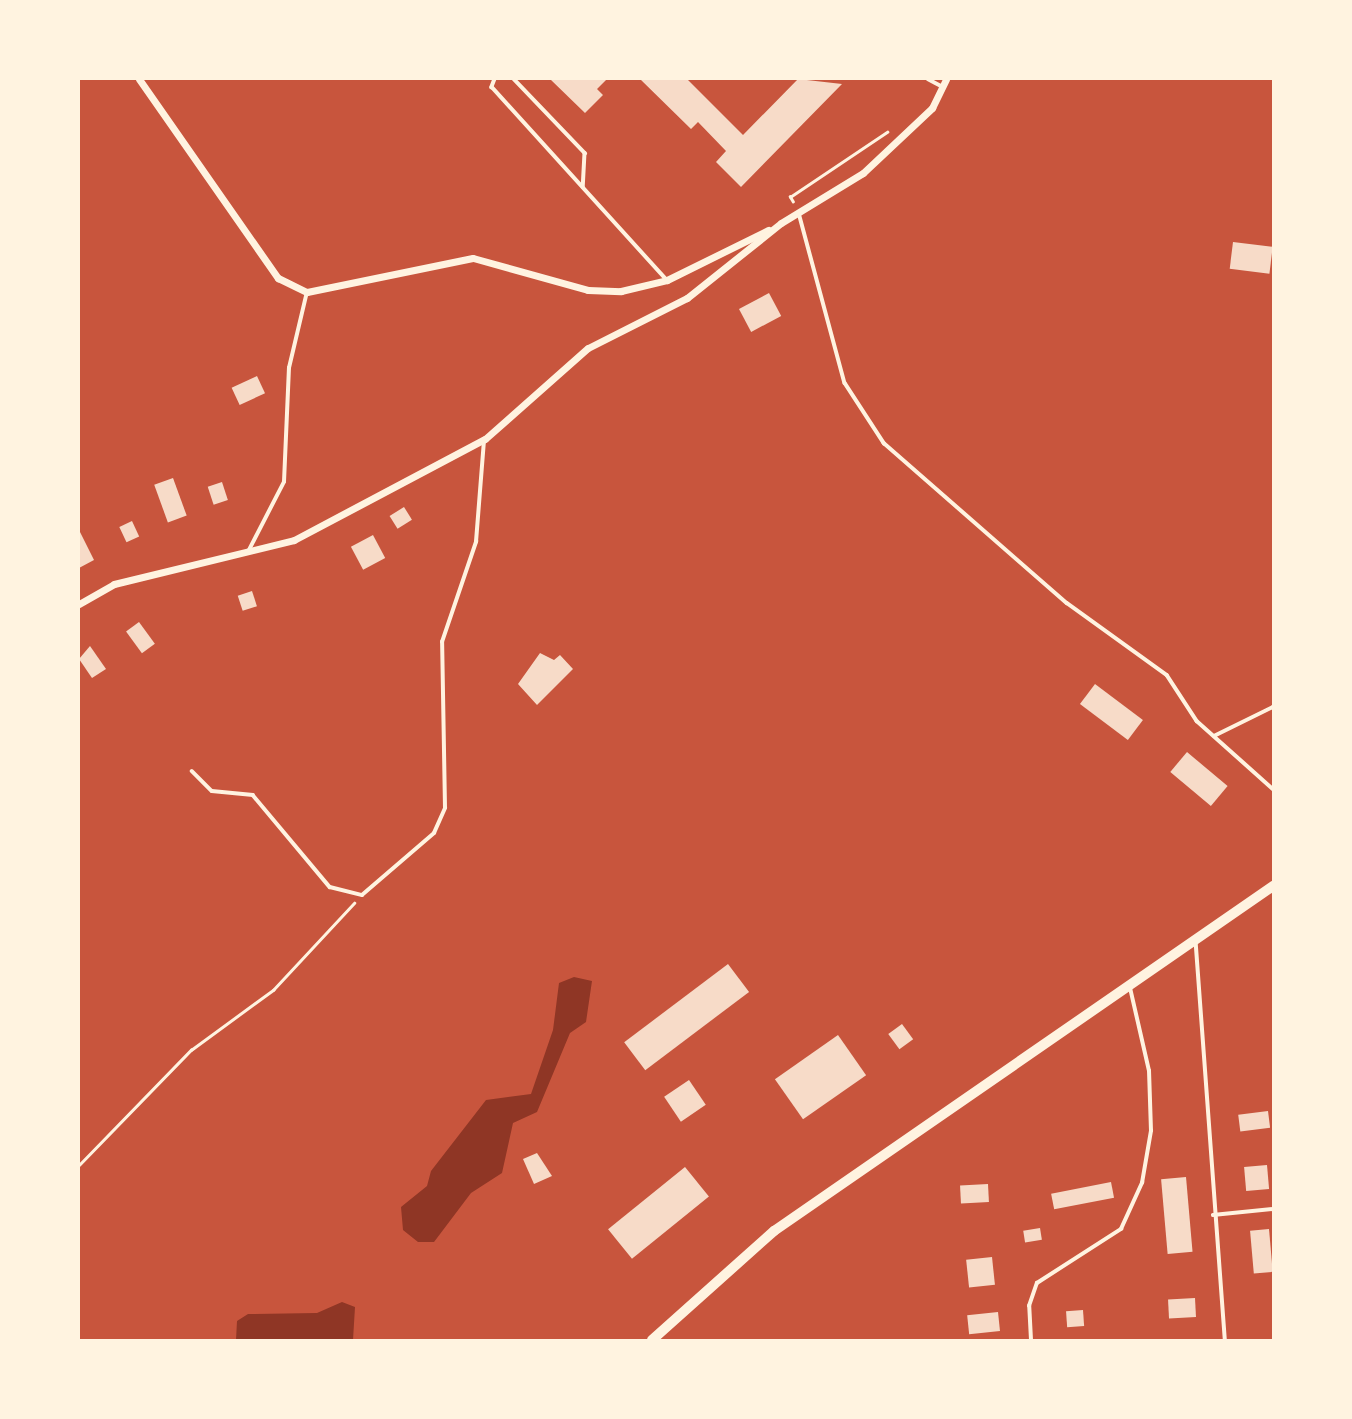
<!DOCTYPE html>
<html>
<head>
<meta charset="utf-8">
<style>
	body { margin:0 }
	#map { position:relative; width:1352px; height:1419px; overflow:hidden; background:#c8553d; font-family:Manrope,sans-serif }
	div>[style] { position:absolute }
	.water>* { inset:0; background:#8f3625 }
	.building>* { inset:0; background:#f7dbc8; transform-origin:0 0 }
	.path>* { height:2.5px; margin:-1.25px; padding:0 1.25px; transform-origin:1.25px; border-radius:1.25px; background:#fff3e0 }
	.service>* { height:3.5px; margin:-1.75px; padding:0 1.75px; transform-origin:1.75px; border-radius:1.75px; background:#fff3e0 }
	.minor>* { height:7px; margin:-3.5px; padding:0 3.5px; transform-origin:3.5px; border-radius:3.5px; background:#fff3e0 }
	.secondary>* { height:10px; margin:-5px; padding:0 5px; transform-origin:5px; border-radius:5px; background:#fff3e0 }
	span { translate:-50% -50%; white-space:nowrap; text-align:center; line-height:1.15; -webkit-text-stroke:7px #fff3e0; paint-order:stroke }
	.frame { position:absolute; inset:0; border:80px solid #fff3e0; pointer-events:none }
</style>
</head>
<body>
<div id="map">
	<div class="water">
		<i style="clip-path:polygon(574px 977px,592px 981px,586px 1022px,570px 1033px,537px 1112px,513px 1123px,502px 1173px,471px 1193px,434px 1242px,418px 1242px,403px 1230px,401px 1207px,427px 1186px,431px 1171px,486px 1100px,531px 1094px,553px 1030px,559px 983px)"></i>
		<i style="clip-path:polygon(342px 1302px,355px 1307px,353px 1340px,236px 1340px,237px 1321px,248px 1314px,317px 1313px)"></i>
	</div>
	<div class="building">
		<i style="clip-path:polygon(550px 79px,607px 79px,597px 89px,603px 95px,585px 113px)"></i>
		<i style="clip-path:polygon(640px 79px,687px 79px,743px 135px,798px 79px,842px 84px,741px 187px,716px 162px,726px 151px,698px 122px,691px 129px)"></i>
		<i style="left:1233px;top:242px;width:40px;height:27px;rotate:7deg"></i>
		<i style="left:769px;top:293px;width:26px;height:34px;rotate:62deg"></i>
		<i style="left:257px;top:376px;width:19px;height:28px;rotate:65deg"></i>
		<i style="left:173px;top:478px;width:40px;height:20px;rotate:70deg"></i>
		<i style="left:222px;top:482px;width:19px;height:15px;rotate:72deg"></i>
		<i style="left:404px;top:507px;width:15px;height:17px;rotate:58deg"></i>
		<i style="left:132px;top:521px;width:17px;height:14px;rotate:65deg"></i>
		<i style="clip-path:polygon(79px 530px,94px 560px,79px 568px)"></i>
		<i style="left:373px;top:535px;width:26px;height:25px;rotate:62deg"></i>
		<i style="left:252px;top:591px;width:16px;height:15px;rotate:72deg"></i>
		<i style="left:139px;top:622px;width:27px;height:16px;rotate:54deg"></i>
		<i style="clip-path:polygon(90px 646px,106px 669px,92px 678px,79px 659px)"></i>
		<i style="clip-path:polygon(540px 653px,554px 660px,560px 655px,573px 669px,537px 705px,518px 684px)"></i>
		<i style="left:1095px;top:684px;width:60px;height:25px;rotate:37deg"></i>
		<i style="left:1187px;top:752px;width:53px;height:26px;rotate:40deg"></i>
		<i style="left:728px;top:964px;width:35px;height:130px;rotate:53deg"></i>
		<i style="left:902px;top:1024px;width:19px;height:17px;rotate:54deg"></i>
		<i style="left:838px;top:1035px;width:49px;height:77px;rotate:55deg"></i>
		<i style="left:689px;top:1080px;width:30px;height:30px;rotate:56deg"></i>
		<i style="left:1268px;top:1111px;width:17px;height:30px;rotate:83deg"></i>
		<i style="clip-path:polygon(537px 1153px,552px 1176px,534px 1184px,523px 1159px)"></i>
		<i style="left:1267px;top:1165px;width:24px;height:23px;rotate:85deg"></i>
		<i style="left:685px;top:1167px;width:38px;height:99px;rotate:51deg"></i>
		<i style="left:1186px;top:1177px;width:75px;height:25px;rotate:85deg"></i>
		<i style="left:1111px;top:1182px;width:16px;height:61px;rotate:79deg"></i>
		<i style="left:988px;top:1184px;width:18px;height:28px;rotate:87deg"></i>
		<i style="left:1040px;top:1228px;width:12px;height:17px;rotate:81deg"></i>
		<i style="left:1269px;top:1229px;width:43px;height:19px;rotate:85deg"></i>
		<i style="left:992px;top:1257px;width:28px;height:26px;rotate:84deg"></i>
		<i style="left:1195px;top:1298px;width:19px;height:27px;rotate:87deg"></i>
		<i style="left:1083px;top:1310px;width:16px;height:17px;rotate:86deg"></i>
		<i style="left:998px;top:1312px;width:19px;height:31px;rotate:84deg"></i>
	</div>
	<div class="path">
		<i style="left:793px;top:202px;width:6px;rotate:-121deg"></i>
		<i style="left:790px;top:197px;width:117px;rotate:-33.8deg"></i>
		<i style="left:79px;top:1165px;width:161px;rotate:-45.8deg"></i>
		<i style="left:191px;top:1050px;width:102px;rotate:-36.2deg"></i>
		<i style="left:273px;top:990px;width:119px;rotate:-47deg"></i>
	</div>
	<div class="service">
		<i style="left:495px;top:79px;width:9px;rotate:111deg"></i>
		<i style="left:492px;top:87px;width:259px;rotate:47.8deg"></i>
		<i style="left:514px;top:79px;width:103px;rotate:46.2deg"></i>
		<i style="left:585px;top:153px;width:34px;rotate:93deg"></i>
		<i style="left:928px;top:79px;width:15px;rotate:28deg"></i>
		<i style="left:799px;top:213px;width:176px;rotate:74.9deg"></i>
		<i style="left:845px;top:383px;width:72px;rotate:57deg"></i>
		<i style="left:884px;top:443px;width:243px;rotate:41.2deg"></i>
		<i style="left:1067px;top:603px;width:123px;rotate:35.8deg"></i>
		<i style="left:1167px;top:675px;width:55px;rotate:56.9deg"></i>
		<i style="left:1197px;top:721px;width:102px;rotate:41.8deg"></i>
		<i style="left:249px;top:550px;width:76px;rotate:-62.8deg"></i>
		<i style="left:284px;top:482px;width:114px;rotate:-87.5deg"></i>
		<i style="left:289px;top:368px;width:78px;rotate:-76.7deg"></i>
		<i style="left:1214px;top:736px;width:66px;rotate:-26.2deg"></i>
		<i style="left:192px;top:771px;width:28px;rotate:45deg"></i>
		<i style="left:212px;top:791px;width:41px;rotate:5.6deg"></i>
		<i style="left:253px;top:795px;width:120px;rotate:50.1deg"></i>
		<i style="left:330px;top:887px;width:33px;rotate:14deg"></i>
		<i style="left:362px;top:895px;width:95px;rotate:-40.7deg"></i>
		<i style="left:434px;top:833px;width:27px;rotate:-66deg"></i>
		<i style="left:445px;top:808px;width:166px;rotate:-91deg"></i>
		<i style="left:442px;top:642px;width:106px;rotate:-71.2deg"></i>
		<i style="left:476px;top:542px;width:101px;rotate:-85.5deg"></i>
		<i style="left:1196px;top:941px;width:400px;rotate:85.8deg"></i>
		<i style="left:1213px;top:1215px;width:60px;rotate:-5.7deg"></i>
		<i style="left:1031px;top:1340px;width:34px;rotate:-93deg"></i>
		<i style="left:1029px;top:1306px;width:24px;rotate:-71deg"></i>
		<i style="left:1037px;top:1283px;width:100px;rotate:-32.7deg"></i>
		<i style="left:1121px;top:1229px;width:51px;rotate:-65.5deg"></i>
		<i style="left:1142px;top:1183px;width:53px;rotate:-80.2deg"></i>
		<i style="left:1151px;top:1131px;width:60px;rotate:-91.9deg"></i>
		<i style="left:1149px;top:1071px;width:85px;rotate:-102.9deg"></i>
	</div>
	<div class="minor">
		<i style="left:139px;top:79px;width:243px;rotate:55.1deg"></i>
		<i style="left:278px;top:278px;width:32px;rotate:26deg"></i>
		<i style="left:307px;top:292px;width:169px;rotate:-11.6deg"></i>
		<i style="left:473px;top:258px;width:119px;rotate:15.5deg"></i>
		<i style="left:588px;top:290px;width:33px;rotate:2deg"></i>
		<i style="left:621px;top:291px;width:47px;rotate:-13.4deg"></i>
		<i style="left:667px;top:280px;width:113px;rotate:-26.3deg"></i>
		<i style="left:79px;top:604px;width:40px;rotate:-29.7deg"></i>
		<i style="left:114px;top:584px;width:185px;rotate:-13.7deg"></i>
		<i style="left:294px;top:540px;width:216px;rotate:-27.9deg"></i>
		<i style="left:485px;top:439px;width:137px;rotate:-41.5deg"></i>
		<i style="left:588px;top:348px;width:111px;rotate:-26.8deg"></i>
		<i style="left:687px;top:298px;width:120px;rotate:-38.6deg"></i>
		<i style="left:781px;top:223px;width:96px;rotate:-31.4deg"></i>
		<i style="left:863px;top:173px;width:95px;rotate:-43.3deg"></i>
		<i style="left:932px;top:108px;width:32px;rotate:-64deg"></i>
	</div>
	<div class="secondary">
		<i style="left:652px;top:1340px;width:164px;rotate:-41.8deg"></i>
		<i style="left:774px;top:1231px;width:607px;rotate:-34.66deg"></i>
	</div>
	<div class="frame"></div>
</div>
</body>
</html>
